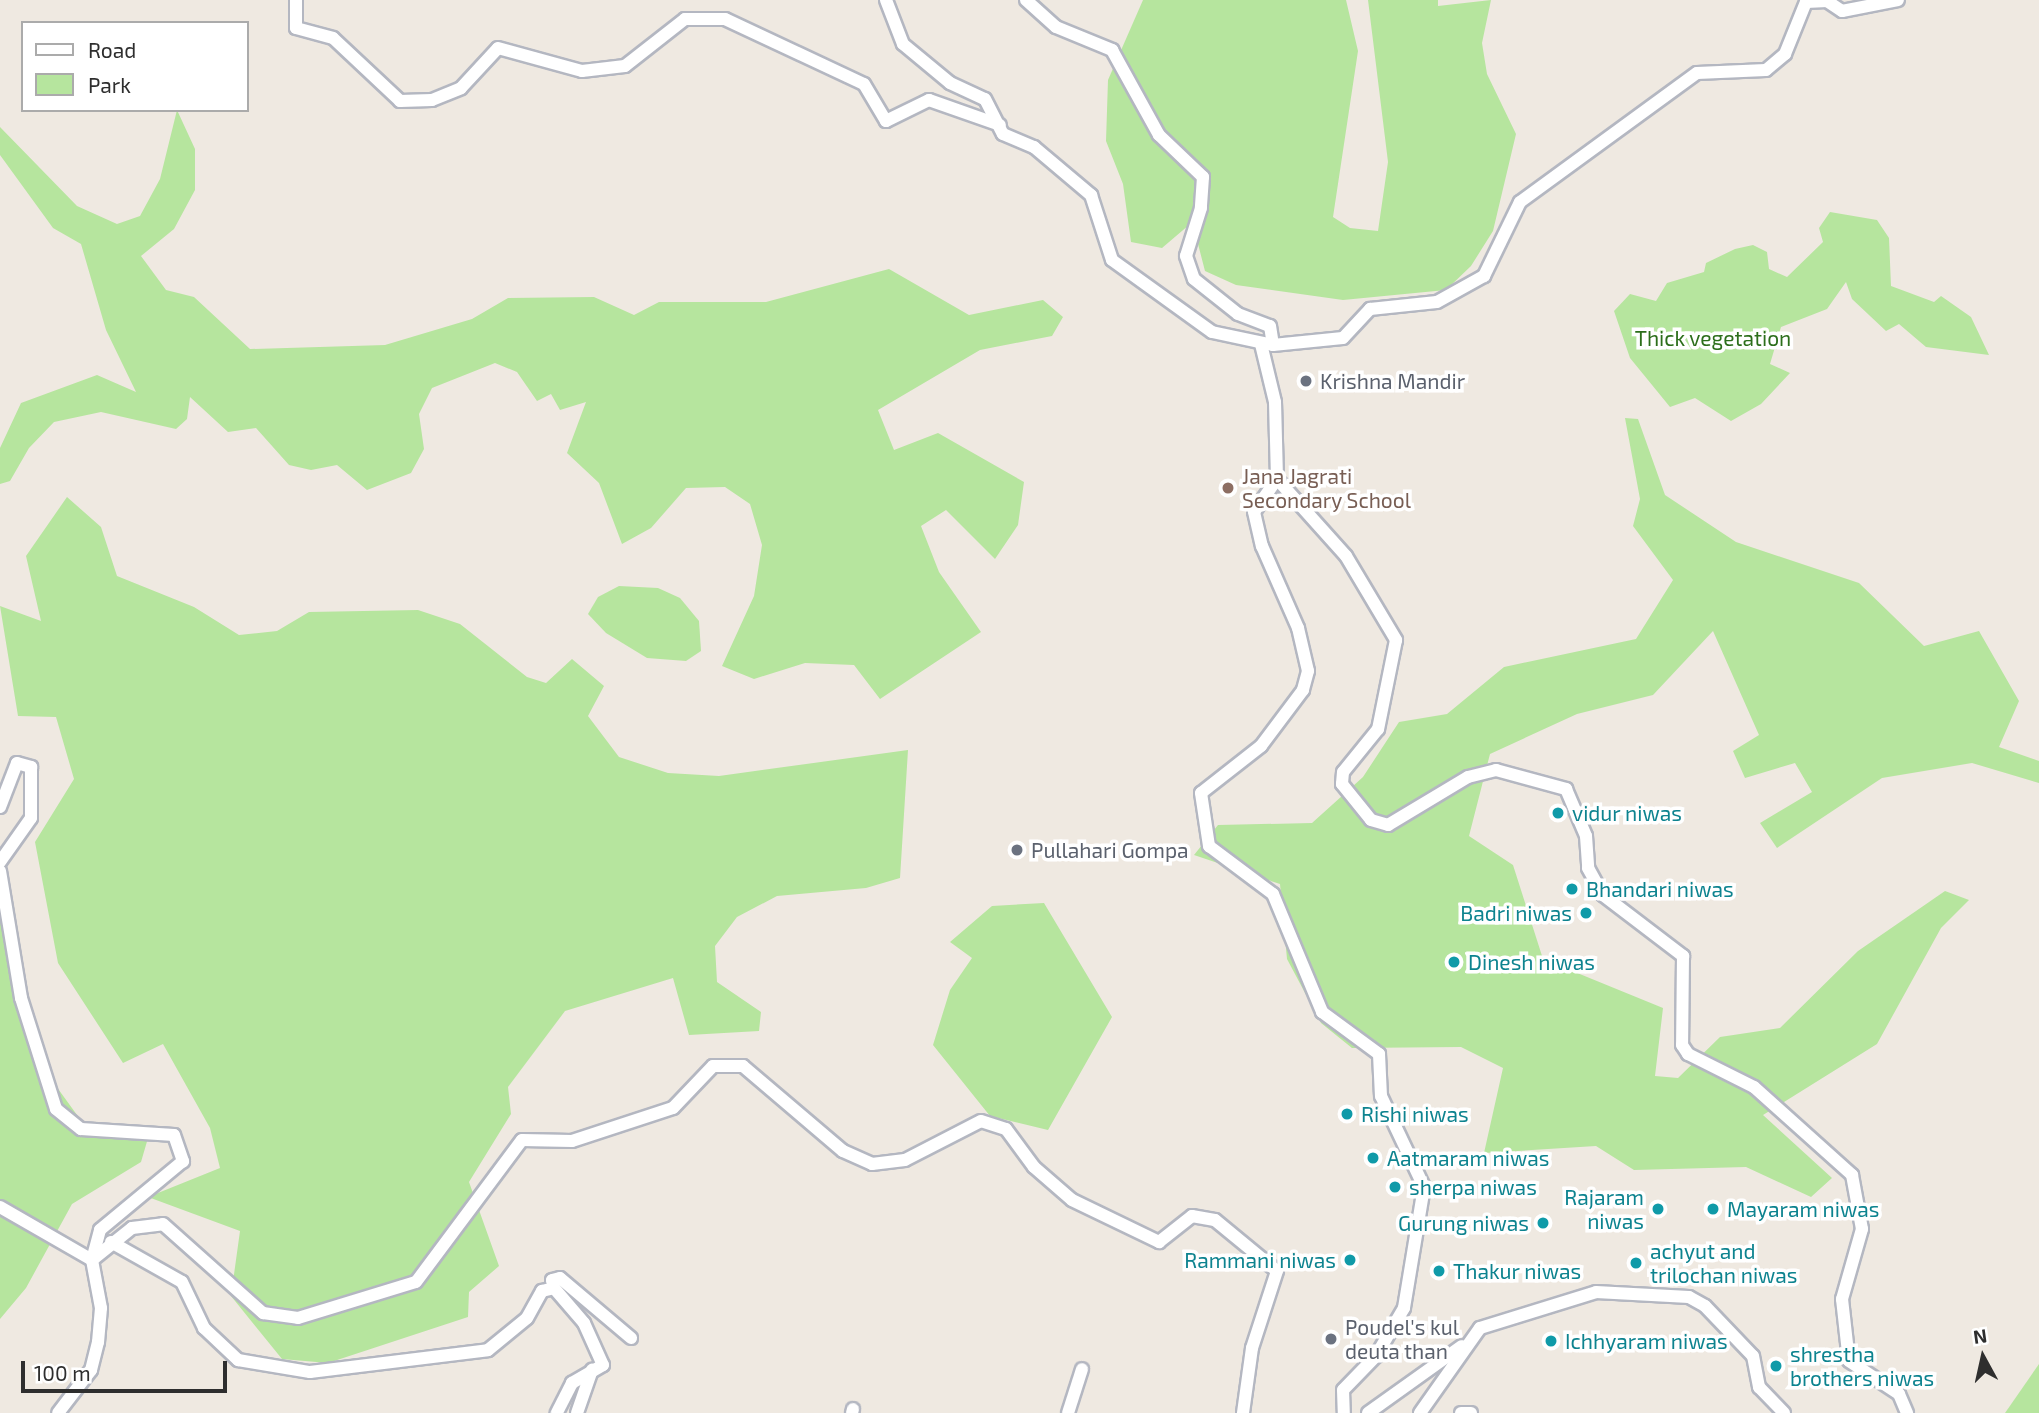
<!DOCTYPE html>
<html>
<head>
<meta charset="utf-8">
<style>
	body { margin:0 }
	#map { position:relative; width:2039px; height:1413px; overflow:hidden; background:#efe9e1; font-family:"Exo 2",sans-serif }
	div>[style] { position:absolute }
	.green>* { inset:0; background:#b6e59e }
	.roads { filter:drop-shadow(2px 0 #b4b7c1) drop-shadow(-2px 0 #b4b7c1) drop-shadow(0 2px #b4b7c1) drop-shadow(0 -2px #b4b7c1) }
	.minor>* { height:12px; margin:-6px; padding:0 6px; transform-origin:6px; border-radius:6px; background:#fff }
	.dots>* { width:19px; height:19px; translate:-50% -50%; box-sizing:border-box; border:4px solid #fff; border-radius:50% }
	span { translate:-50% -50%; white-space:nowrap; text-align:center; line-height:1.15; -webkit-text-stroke:7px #fff; paint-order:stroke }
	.park-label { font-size:21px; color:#2c6e1b }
	.worship-label { font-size:21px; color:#5b616d }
	.left { translate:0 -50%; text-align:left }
	.education-label { font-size:21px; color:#785e54 }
	.culture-label { font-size:21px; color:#0d838f }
	.right { translate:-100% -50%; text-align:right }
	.legend { position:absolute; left:21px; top:21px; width:228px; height:91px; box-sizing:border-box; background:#fff; border:2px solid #ababab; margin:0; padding:9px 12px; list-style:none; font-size:21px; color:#2e2e2e }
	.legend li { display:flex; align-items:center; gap:14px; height:35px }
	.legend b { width:35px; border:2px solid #ababab }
	.north { position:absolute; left:1948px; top:1322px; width:70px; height:70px; -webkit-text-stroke:5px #fff; paint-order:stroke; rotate:352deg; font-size:19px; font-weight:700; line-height:28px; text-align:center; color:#2e2e2e }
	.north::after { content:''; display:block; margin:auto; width:24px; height:32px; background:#2e2e2e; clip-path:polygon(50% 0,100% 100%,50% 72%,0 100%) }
	.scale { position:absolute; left:21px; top:1361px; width:206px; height:32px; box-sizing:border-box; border:4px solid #2e2e2e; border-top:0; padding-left:9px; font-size:21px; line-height:24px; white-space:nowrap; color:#2e2e2e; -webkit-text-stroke:5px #fff; paint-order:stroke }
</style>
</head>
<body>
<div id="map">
	<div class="green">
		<i style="clip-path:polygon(1143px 0,1346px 0,1358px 51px,1333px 217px,1350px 228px,1378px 231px,1388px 162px,1368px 0,1438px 0,1438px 6px,1491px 0,1482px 43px,1487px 74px,1516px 134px,1493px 231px,1471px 266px,1446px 290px,1343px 300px,1236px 285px,1205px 271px,1198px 244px,1205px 220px,1196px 219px,1162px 248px,1131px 242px,1123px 184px,1106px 141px,1108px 80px)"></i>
		<i style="clip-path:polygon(177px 110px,195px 149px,195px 190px,174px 229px,141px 256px,166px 290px,194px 297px,250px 349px,385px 345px,472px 319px,508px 298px,594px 297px,634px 315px,659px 302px,766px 302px,889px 269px,969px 315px,1043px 300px,1063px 317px,1052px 336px,980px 350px,878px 410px,894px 450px,938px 433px,1024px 482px,1018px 525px,995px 559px,946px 510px,921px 526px,939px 572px,981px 632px,880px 699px,854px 665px,805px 663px,754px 679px,722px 666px,754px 596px,762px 545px,750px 504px,725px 487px,686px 488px,651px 528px,622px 544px,599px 483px,567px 453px,586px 402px,560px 410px,551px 394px,537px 401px,517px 372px,495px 363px,432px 388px,419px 414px,424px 449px,411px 473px,367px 490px,337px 465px,311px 470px,289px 465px,256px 428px,228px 432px,190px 397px,187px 419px,176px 429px,101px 412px,54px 422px,29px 448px,10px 481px,0 484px,0 448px,21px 403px,97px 375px,136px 392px,106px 330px,81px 244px,53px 228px,0 155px,0 127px,77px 206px,117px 224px,140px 216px,160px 179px)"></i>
		<i style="clip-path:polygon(1830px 212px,1877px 220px,1889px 238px,1891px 286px,1934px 302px,1941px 296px,1971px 317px,1989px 355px,1926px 347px,1899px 324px,1886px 331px,1852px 299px,1846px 282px,1827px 309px,1781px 327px,1770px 364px,1790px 373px,1761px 404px,1731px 421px,1695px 398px,1670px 407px,1630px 358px,1614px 311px,1630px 294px,1656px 301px,1667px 283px,1704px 272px,1706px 263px,1735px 249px,1753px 245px,1767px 252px,1769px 269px,1787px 277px,1823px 242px,1819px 228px)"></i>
		<i style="clip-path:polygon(1625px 418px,1638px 419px,1665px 495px,1736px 542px,1859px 583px,1924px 646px,1979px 631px,2019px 701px,1999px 747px,2039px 761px,2039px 783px,1972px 763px,1882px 778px,1777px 848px,1760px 823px,1812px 792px,1795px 763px,1745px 778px,1733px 751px,1759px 735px,1713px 631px,1653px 695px,1577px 714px,1490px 754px,1469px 836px,1513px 865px,1543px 959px,1663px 1008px,1655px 1076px,1678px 1078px,1720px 1037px,1780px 1028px,1858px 951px,1945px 891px,1969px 900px,1941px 928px,1877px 1044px,1763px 1115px,1832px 1178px,1811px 1197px,1746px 1167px,1634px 1170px,1596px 1146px,1484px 1153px,1503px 1068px,1461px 1047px,1352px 1048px,1321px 1023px,1287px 959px,1280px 884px,1194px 855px,1218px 825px,1312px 823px,1363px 777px,1399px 722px,1447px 714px,1504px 667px,1636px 639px,1673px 580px,1633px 526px,1640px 499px)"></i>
		<i style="clip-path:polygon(67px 497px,101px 527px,117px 576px,194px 607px,239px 635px,277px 631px,309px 612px,418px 610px,460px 624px,527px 677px,546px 683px,572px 659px,604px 686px,588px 716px,619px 757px,668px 773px,719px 776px,908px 750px,900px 878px,866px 888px,777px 896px,737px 917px,715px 946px,717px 982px,761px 1012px,759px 1031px,689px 1035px,673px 978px,565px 1011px,508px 1087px,511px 1114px,469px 1182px,499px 1266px,469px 1292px,468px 1317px,328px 1363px,282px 1359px,231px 1296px,240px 1231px,148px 1197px,220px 1168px,210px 1128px,163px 1044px,123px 1063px,58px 963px,35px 842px,74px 779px,56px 717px,18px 716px,0 606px,41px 621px,26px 556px)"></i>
		<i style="clip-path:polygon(619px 586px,658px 588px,680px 598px,699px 621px,701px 651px,686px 661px,647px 658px,606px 633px,588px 614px,598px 597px)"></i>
		<i style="clip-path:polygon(0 873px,15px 978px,48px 1075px,85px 1126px,148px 1138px,141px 1162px,72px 1204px,26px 1288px,0 1319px)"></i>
		<i style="clip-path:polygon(1044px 903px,1112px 1017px,1048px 1130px,990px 1116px,933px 1045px,950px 990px,972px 958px,950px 942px,992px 906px)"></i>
		<i style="clip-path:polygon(2039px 1364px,2039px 1413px,2005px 1413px)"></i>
	</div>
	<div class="roads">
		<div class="minor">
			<i style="left:296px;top:0;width:28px;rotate:90deg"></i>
			<i style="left:296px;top:28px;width:38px;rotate:15deg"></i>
			<i style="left:333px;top:38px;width:92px;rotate:43.2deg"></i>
			<i style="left:400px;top:101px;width:32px;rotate:-2deg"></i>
			<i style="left:432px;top:100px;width:31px;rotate:-22deg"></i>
			<i style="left:461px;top:88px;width:54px;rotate:-47.2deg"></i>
			<i style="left:498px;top:48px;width:87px;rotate:15.3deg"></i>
			<i style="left:582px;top:71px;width:43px;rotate:-6.6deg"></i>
			<i style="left:625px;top:66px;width:76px;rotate:-38.1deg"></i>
			<i style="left:685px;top:19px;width:40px"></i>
			<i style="left:725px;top:19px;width:153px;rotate:25.1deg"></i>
			<i style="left:864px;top:84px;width:43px;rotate:59.3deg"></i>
			<i style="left:886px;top:121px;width:48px;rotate:-26deg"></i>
			<i style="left:929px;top:100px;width:75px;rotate:19.4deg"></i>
			<i style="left:886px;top:0;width:47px;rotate:68.9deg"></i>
			<i style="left:903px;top:44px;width:61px;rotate:39.7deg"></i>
			<i style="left:950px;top:83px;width:38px;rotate:25deg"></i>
			<i style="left:985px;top:99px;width:39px;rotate:63deg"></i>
			<i style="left:1003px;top:134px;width:34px;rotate:23deg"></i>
			<i style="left:1034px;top:147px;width:75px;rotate:40.1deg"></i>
			<i style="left:1091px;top:195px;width:68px;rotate:72.1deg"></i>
			<i style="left:1112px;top:260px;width:123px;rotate:35.8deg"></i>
			<i style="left:1212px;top:332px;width:62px;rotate:12deg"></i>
			<i style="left:1273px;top:345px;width:70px;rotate:-5.7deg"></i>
			<i style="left:1343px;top:338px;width:40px;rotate:-47deg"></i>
			<i style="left:1370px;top:309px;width:67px;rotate:-6deg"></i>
			<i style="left:1437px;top:302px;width:54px;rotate:-29deg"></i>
			<i style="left:1484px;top:276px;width:82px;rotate:-64.1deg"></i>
			<i style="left:1520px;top:202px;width:219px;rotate:-36.1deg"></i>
			<i style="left:1697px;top:73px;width:69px;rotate:-2.5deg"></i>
			<i style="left:1766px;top:70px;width:25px;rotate:-40deg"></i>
			<i style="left:1785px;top:54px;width:56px;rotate:-68deg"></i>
			<i style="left:1806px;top:2px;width:21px;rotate:-3deg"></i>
			<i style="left:1827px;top:1px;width:18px;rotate:34deg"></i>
			<i style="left:1842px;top:11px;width:57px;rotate:-11.1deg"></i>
			<i style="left:1026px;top:0;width:40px;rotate:42deg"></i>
			<i style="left:1056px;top:27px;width:61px;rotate:22.3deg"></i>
			<i style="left:1112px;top:50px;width:97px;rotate:61.1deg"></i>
			<i style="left:1159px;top:135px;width:61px;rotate:43.7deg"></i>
			<i style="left:1203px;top:177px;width:31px;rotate:94deg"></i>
			<i style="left:1201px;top:208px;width:50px;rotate:107.4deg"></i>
			<i style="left:1186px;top:256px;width:24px;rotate:71deg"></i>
			<i style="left:1194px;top:279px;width:56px;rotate:38.5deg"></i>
			<i style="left:1238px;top:314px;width:34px;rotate:21deg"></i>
			<i style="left:1270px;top:326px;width:19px;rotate:81deg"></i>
			<i style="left:1261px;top:344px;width:60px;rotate:76.4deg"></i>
			<i style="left:1275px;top:402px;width:77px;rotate:88.5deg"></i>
			<i style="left:1277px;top:479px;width:103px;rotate:48.1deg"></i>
			<i style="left:1346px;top:556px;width:98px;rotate:59.2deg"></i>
			<i style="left:1396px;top:640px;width:91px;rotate:101.4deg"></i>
			<i style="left:1378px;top:729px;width:55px;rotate:129.1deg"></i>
			<i style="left:1343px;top:772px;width:12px;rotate:95deg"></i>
			<i style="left:1342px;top:784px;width:46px;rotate:51.1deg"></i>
			<i style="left:1371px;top:820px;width:18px;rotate:16deg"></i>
			<i style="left:1388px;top:825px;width:93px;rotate:-31deg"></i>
			<i style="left:1468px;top:777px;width:29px;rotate:-14deg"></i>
			<i style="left:1496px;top:770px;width:73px;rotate:15.2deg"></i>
			<i style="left:1566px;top:789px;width:51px;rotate:66.9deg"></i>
			<i style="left:1586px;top:836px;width:32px;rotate:86deg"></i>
			<i style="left:1588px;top:868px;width:31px;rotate:61deg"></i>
			<i style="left:1603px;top:895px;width:101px;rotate:37.3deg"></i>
			<i style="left:1683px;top:956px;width:89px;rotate:90.6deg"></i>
			<i style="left:1682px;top:1045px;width:11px;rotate:56deg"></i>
			<i style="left:1688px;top:1054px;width:74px;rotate:26.6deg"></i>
			<i style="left:1754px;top:1087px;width:132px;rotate:41.9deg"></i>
			<i style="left:1852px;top:1175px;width:55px;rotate:79.5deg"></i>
			<i style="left:1862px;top:1229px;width:73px;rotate:105.9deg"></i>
			<i style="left:1842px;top:1299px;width:62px;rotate:83.6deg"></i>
			<i style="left:1849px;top:1361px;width:60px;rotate:33.4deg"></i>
			<i style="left:1899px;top:1394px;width:21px;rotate:67deg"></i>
			<i style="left:1277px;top:479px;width:40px;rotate:124.9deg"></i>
			<i style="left:1254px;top:512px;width:35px;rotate:77deg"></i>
			<i style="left:1262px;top:546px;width:90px;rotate:66.3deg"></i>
			<i style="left:1298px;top:628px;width:44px;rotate:76.9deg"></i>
			<i style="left:1308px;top:671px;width:20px;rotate:105deg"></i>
			<i style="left:1303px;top:690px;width:70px;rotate:126.9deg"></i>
			<i style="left:1261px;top:746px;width:76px;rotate:141.9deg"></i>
			<i style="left:1201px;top:793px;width:54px;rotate:81.4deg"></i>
			<i style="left:1209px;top:846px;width:80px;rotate:36.9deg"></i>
			<i style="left:1273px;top:894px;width:128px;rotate:67.4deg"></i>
			<i style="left:1322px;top:1012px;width:71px;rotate:36.4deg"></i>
			<i style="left:1379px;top:1054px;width:42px;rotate:87.3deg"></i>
			<i style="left:1381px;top:1096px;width:101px;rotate:64.7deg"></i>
			<i style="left:1424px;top:1187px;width:123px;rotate:99.4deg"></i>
			<i style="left:1404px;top:1308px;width:56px;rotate:120.3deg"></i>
			<i style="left:1376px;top:1356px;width:47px;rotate:134.1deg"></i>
			<i style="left:1343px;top:1390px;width:23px;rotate:88deg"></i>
			<i style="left:0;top:807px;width:47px;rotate:-68.9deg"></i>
			<i style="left:17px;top:763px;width:15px;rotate:16deg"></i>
			<i style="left:31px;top:767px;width:51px;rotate:90deg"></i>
			<i style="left:31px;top:818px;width:54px;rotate:125.2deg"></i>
			<i style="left:0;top:871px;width:129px;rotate:80.6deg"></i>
			<i style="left:21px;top:998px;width:116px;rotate:72.5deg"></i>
			<i style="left:56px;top:1109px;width:32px;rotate:39deg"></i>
			<i style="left:81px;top:1129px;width:93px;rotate:3.7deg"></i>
			<i style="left:174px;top:1135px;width:28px;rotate:71deg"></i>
			<i style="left:183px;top:1161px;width:108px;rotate:140.3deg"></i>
			<i style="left:100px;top:1230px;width:31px;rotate:105deg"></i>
			<i style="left:92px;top:1260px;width:49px;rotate:79.4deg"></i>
			<i style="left:101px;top:1308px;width:34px;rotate:95deg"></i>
			<i style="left:98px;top:1342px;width:29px;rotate:104deg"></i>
			<i style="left:91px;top:1370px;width:54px;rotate:127.5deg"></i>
			<i style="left:0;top:1207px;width:106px;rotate:29.9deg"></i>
			<i style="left:111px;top:1242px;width:81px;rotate:29.4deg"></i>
			<i style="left:182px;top:1282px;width:51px;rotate:64.4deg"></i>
			<i style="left:204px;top:1328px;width:47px;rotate:43.3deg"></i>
			<i style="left:238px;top:1360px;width:73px;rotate:9.5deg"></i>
			<i style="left:310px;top:1372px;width:179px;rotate:-7deg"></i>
			<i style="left:488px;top:1350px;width:50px;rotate:-39.4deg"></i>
			<i style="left:527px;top:1318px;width:31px;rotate:-61deg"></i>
			<i style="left:542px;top:1291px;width:12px;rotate:-14deg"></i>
			<i style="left:554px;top:1288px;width:46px;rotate:49.4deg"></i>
			<i style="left:584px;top:1323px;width:46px;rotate:65.7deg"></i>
			<i style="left:603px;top:1365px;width:36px;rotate:150deg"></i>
			<i style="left:572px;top:1383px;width:34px;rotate:117deg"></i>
			<i style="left:92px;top:1260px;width:51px;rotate:-38.7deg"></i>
			<i style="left:132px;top:1228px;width:31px;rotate:-7deg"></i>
			<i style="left:163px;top:1224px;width:134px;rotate:41.7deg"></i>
			<i style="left:263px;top:1313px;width:35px;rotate:8deg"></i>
			<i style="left:298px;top:1318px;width:123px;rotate:-17deg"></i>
			<i style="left:416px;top:1282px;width:177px;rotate:-53.3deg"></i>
			<i style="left:522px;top:1140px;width:50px;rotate:1.1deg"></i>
			<i style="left:572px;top:1141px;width:106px;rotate:-18.1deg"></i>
			<i style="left:673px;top:1108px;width:58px;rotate:-46.4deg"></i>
			<i style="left:713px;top:1066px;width:30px"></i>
			<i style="left:743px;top:1066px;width:131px;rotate:40.4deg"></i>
			<i style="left:843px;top:1151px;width:32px;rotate:24deg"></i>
			<i style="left:872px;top:1164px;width:33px;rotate:-7deg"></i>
			<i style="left:905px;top:1160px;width:85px;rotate:-27.2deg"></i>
			<i style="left:981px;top:1121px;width:26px;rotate:18deg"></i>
			<i style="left:1006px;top:1129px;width:47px;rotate:53.6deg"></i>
			<i style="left:1034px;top:1167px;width:50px;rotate:41deg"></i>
			<i style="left:1072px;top:1200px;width:97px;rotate:25.8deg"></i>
			<i style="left:1159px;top:1242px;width:42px;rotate:-38.2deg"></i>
			<i style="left:1192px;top:1216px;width:23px;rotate:10deg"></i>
			<i style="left:1215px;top:1220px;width:80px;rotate:39.4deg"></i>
			<i style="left:1277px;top:1271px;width:81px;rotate:108deg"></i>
			<i style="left:1252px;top:1348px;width:66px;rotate:97.9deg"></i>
			<i style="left:554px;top:1288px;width:8px;rotate:-104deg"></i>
			<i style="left:552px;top:1280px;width:8px;rotate:-14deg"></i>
			<i style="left:560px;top:1278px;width:93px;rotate:40.2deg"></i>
			<i style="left:577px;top:1413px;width:46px;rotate:-70.8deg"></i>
			<i style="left:852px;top:1413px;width:4px;rotate:-76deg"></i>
			<i style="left:1068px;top:1413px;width:46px;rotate:-72.3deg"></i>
			<i style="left:1368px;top:1413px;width:115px;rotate:-35.5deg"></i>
			<i style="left:1420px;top:1413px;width:104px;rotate:-54.8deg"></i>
			<i style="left:1480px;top:1328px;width:121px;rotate:-17.2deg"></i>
			<i style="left:1596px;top:1292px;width:93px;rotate:3.1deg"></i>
			<i style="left:1689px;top:1297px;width:18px;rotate:29deg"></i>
			<i style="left:1705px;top:1306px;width:69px;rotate:46.2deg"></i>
			<i style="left:1753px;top:1356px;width:32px;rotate:79deg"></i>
			<i style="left:1759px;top:1387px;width:36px;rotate:46deg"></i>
			<i style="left:1461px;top:1413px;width:10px"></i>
		</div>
	</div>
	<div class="dots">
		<i style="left:1306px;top:381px;background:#6b7280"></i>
		<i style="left:1228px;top:488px;background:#8d6e63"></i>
		<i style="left:1558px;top:813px;background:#0f9aa8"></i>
		<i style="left:1017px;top:850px;background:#6b7280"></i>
		<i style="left:1572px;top:889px;background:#0f9aa8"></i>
		<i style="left:1586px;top:913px;background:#0f9aa8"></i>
		<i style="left:1454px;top:962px;background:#0f9aa8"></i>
		<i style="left:1347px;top:1114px;background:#0f9aa8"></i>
		<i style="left:1373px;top:1158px;background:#0f9aa8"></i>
		<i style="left:1395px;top:1187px;background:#0f9aa8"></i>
		<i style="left:1658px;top:1209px;background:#0f9aa8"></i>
		<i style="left:1713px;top:1209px;background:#0f9aa8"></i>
		<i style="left:1543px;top:1223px;background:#0f9aa8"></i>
		<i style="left:1350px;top:1260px;background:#0f9aa8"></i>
		<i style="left:1636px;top:1263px;background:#0f9aa8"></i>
		<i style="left:1439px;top:1271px;background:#0f9aa8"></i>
		<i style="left:1331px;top:1339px;background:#6b7280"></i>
		<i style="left:1551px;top:1341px;background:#0f9aa8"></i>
		<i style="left:1776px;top:1366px;background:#0f9aa8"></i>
	</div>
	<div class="park-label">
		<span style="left:1713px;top:338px">Thick vegetation</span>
	</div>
	<div class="worship-label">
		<span class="left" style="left:1320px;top:381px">Krishna Mandir</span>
		<span class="left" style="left:1031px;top:850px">Pullahari Gompa</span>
		<span class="left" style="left:1345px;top:1339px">Poudel's kul<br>deuta than</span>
	</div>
	<div class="education-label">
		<span class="left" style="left:1242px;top:488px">Jana Jagrati<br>Secondary School</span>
	</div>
	<div class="culture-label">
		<span class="left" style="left:1572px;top:813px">vidur niwas</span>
		<span class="left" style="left:1586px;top:889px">Bhandari niwas</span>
		<span class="right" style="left:1572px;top:913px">Badri niwas</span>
		<span class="left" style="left:1468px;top:962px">Dinesh niwas</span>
		<span class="left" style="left:1361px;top:1114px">Rishi niwas</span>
		<span class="left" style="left:1387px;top:1158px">Aatmaram niwas</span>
		<span class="left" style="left:1409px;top:1187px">sherpa niwas</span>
		<span class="right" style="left:1644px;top:1209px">Rajaram<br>niwas</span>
		<span class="left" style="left:1727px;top:1209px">Mayaram niwas</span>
		<span class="right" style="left:1529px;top:1223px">Gurung niwas</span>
		<span class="left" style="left:1650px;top:1263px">achyut and<br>trilochan niwas</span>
		<span class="right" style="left:1336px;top:1260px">Rammani niwas</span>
		<span class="left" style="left:1453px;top:1271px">Thakur niwas</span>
		<span class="left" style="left:1565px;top:1341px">Ichhyaram niwas</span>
		<span class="left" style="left:1790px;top:1366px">shrestha<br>brothers niwas</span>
	</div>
	<ul class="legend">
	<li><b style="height:9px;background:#fff"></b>Road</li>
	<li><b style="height:19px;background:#b6e59e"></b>Park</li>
	</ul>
	<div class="north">N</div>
	<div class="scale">100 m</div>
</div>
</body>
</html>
